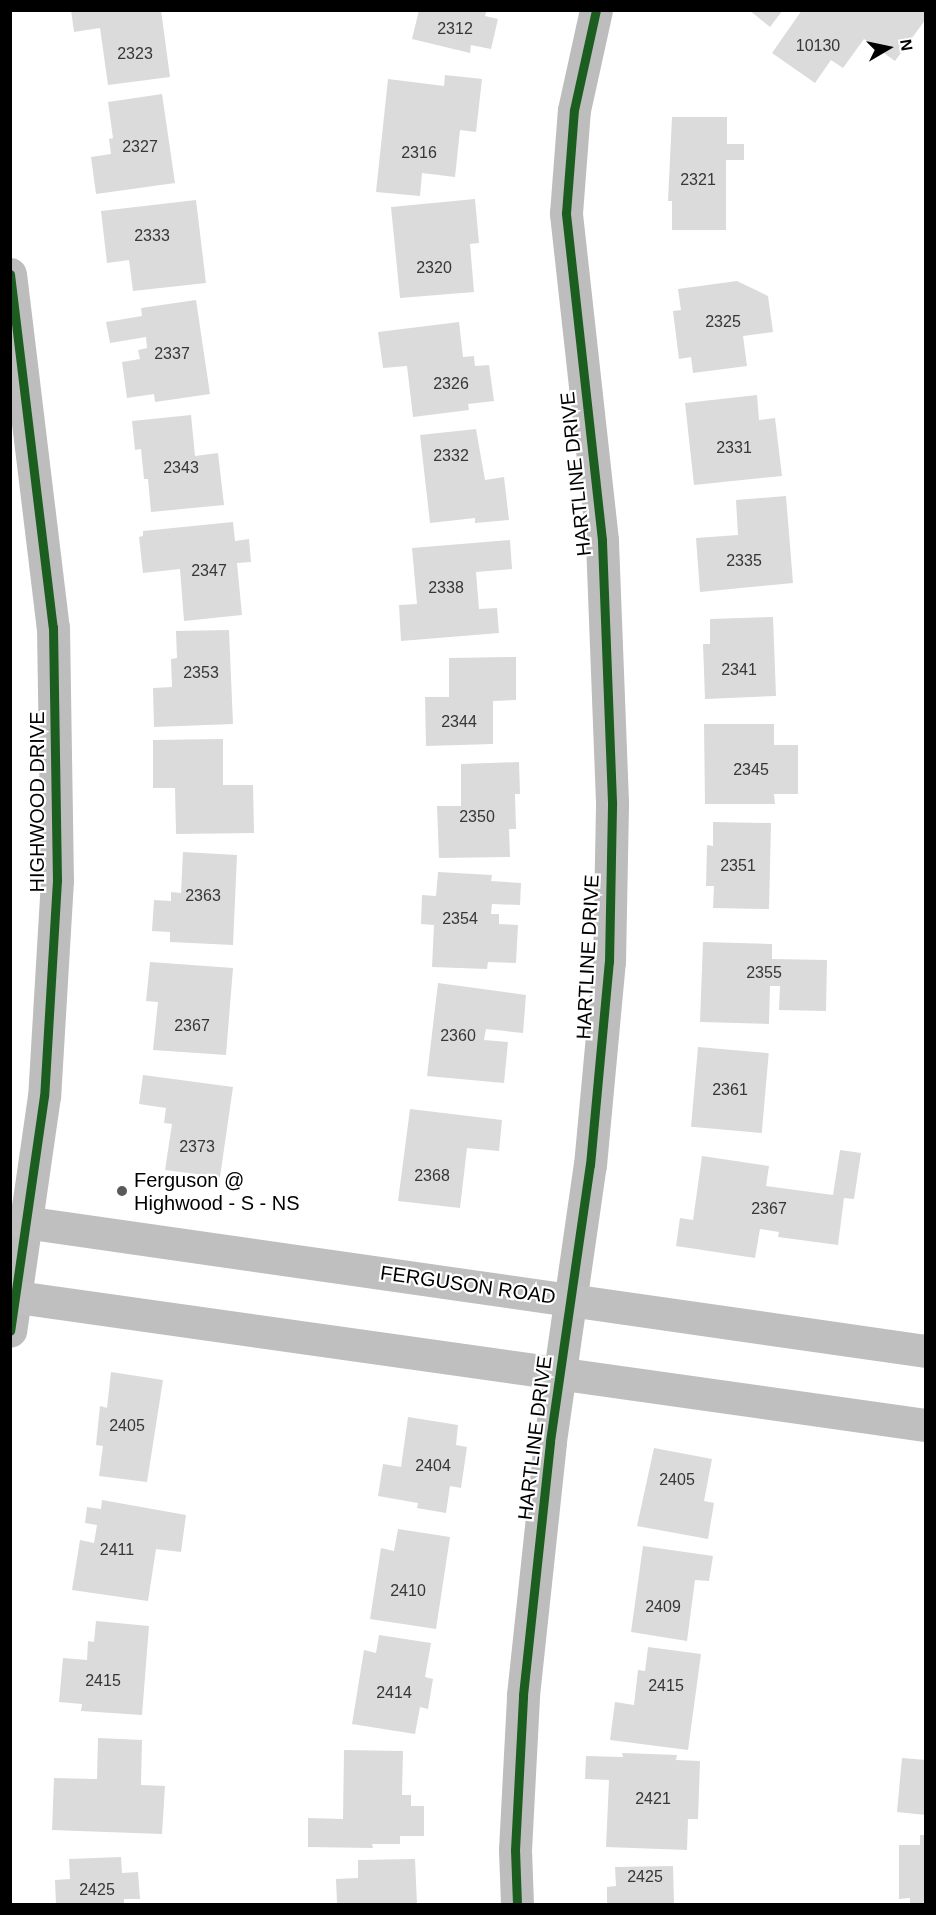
<!DOCTYPE html>
<html>
<head>
<meta charset="utf-8">
<style>
	body { margin:0 }
	#map { position:relative; width:936px; height:1915px; overflow:hidden; background:#fff; font-family:Helvetica,sans-serif }
	div>[style] { position:absolute }
	.building>* { inset:0; background:#dbdbdb; transform-origin:0 0 }
	.minor>* { height:33px; margin:-16.5px; padding:0 16.5px; transform-origin:16.5px; border-radius:16.5px; background:#bdbdbd }
	.secondary>* { height:33px; margin:-16.5px; padding:0 16.5px; transform-origin:16.5px; border-radius:16.5px; background:#bfbfbf }
	.cycleway>* { height:9px; margin:-4.5px; padding:0 4.5px; transform-origin:4.5px; border-radius:4.5px; background:#1b5e20 }
	.dots>* { width:16px; height:16px; translate:-50% -50%; box-sizing:border-box; border:3px solid #fff; border-radius:50% }
	span { translate:-50% -50%; white-space:nowrap; text-align:center; line-height:1.15; -webkit-text-stroke:4.5px #fff; paint-order:stroke }
	.number-label { font-size:16px; color:#373737 }
	.number-label span { -webkit-text-stroke-width:0 }
	.street-label { font-size:20px; color:#000 }
	.poi-label { font-size:20px; color:#000 }
	.left { translate:0 -50%; text-align:left }
	.frame { position:absolute; inset:0; border:12px solid #000; pointer-events:none }
	.north { position:absolute; left:858px; top:18px; width:60px; height:60px; -webkit-text-stroke:4px #fff; paint-order:stroke; rotate:81deg; font-size:16px; font-weight:700; line-height:24px; text-align:center; color:#000 }
	.north::after { content:''; display:block; margin:auto; width:21px; height:27px; background:#000; clip-path:polygon(50% 0,100% 100%,50% 72%,0 100%) }
</style>
</head>
<body>
<div id="map">
	<div class="building">
		<i style="clip-path:polygon(71px 10px,161px 10px,170px 77px,108px 85px,100px 28px,74px 32px)"></i>
		<i style="clip-path:polygon(419px 10px,487px 10px,485px 16px,498px 19px,491px 49px,471px 45px,470px 53px,412px 39px)"></i>
		<i style="clip-path:polygon(749px 10px,783px 10px,770px 27px)"></i>
		<i style="clip-path:polygon(802px 10px,926px 10px,926px 19px,895px 61px,864px 39px,843px 68px,831px 60px,815px 83px,772px 53px)"></i>
		<i style="clip-path:polygon(445px 75px,482px 79px,476px 132px,460px 130px,455px 177px,422px 173px,420px 196px,376px 192px,388px 79px,444px 86px)"></i>
		<i style="clip-path:polygon(162px 94px,175px 183px,96px 194px,91px 157px,111px 154px,109px 139px,113px 138px,108px 102px)"></i>
		<i style="clip-path:polygon(672px 117px,727px 117px,727px 144px,744px 144px,744px 160px,726px 160px,726px 230px,672px 230px,672px 201px,668px 201px)"></i>
		<i style="clip-path:polygon(475px 199px,479px 243px,470px 244px,474px 292px,400px 298px,391px 207px)"></i>
		<i style="clip-path:polygon(196px 200px,206px 283px,133px 291px,129px 260px,107px 263px,101px 211px)"></i>
		<i style="clip-path:polygon(737px 281px,768px 296px,773px 332px,743px 336px,747px 366px,693px 373px,691px 357px,679px 359px,673px 311px,681px 310px,678px 289px)"></i>
		<i style="clip-path:polygon(196px 300px,210px 394px,155px 402px,154px 394px,127px 398px,122px 362px,140px 359px,138px 350px,147px 348px,146px 337px,110px 343px,106px 322px,142px 316px,141px 308px)"></i>
		<i style="clip-path:polygon(459px 322px,463px 357px,474px 356px,475px 366px,489px 365px,494px 401px,468px 404px,469px 410px,413px 417px,407px 366px,383px 368px,378px 332px)"></i>
		<i style="clip-path:polygon(757px 395px,759px 420px,775px 418px,782px 476px,694px 485px,685px 403px)"></i>
		<i style="clip-path:polygon(191px 415px,195px 456px,218px 453px,224px 505px,151px 512px,148px 479px,144px 479px,141px 449px,135px 450px,132px 421px)"></i>
		<i style="clip-path:polygon(476px 429px,485px 480px,504px 477px,509px 520px,475px 523px,475px 518px,430px 523px,420px 435px)"></i>
		<i style="clip-path:polygon(786px 496px,793px 583px,700px 592px,696px 538px,738px 535px,736px 500px)"></i>
		<i style="clip-path:polygon(233px 522px,235px 541px,249px 539px,251px 562px,237px 563px,242px 615px,184px 621px,180px 569px,143px 573px,139px 537px,143px 536px,143px 531px)"></i>
		<i style="clip-path:polygon(510px 540px,512px 569px,476px 572px,479px 609px,497px 608px,499px 633px,401px 641px,399px 605px,417px 604px,412px 548px)"></i>
		<i style="clip-path:polygon(773px 617px,776px 696px,705px 699px,703px 644px,710px 644px,710px 619px)"></i>
		<i style="clip-path:polygon(229px 630px,233px 724px,154px 727px,153px 688px,172px 687px,171px 659px,177px 658px,176px 631px)"></i>
		<i style="clip-path:polygon(516px 657px,516px 700px,493px 701px,493px 744px,426px 746px,425px 697px,449px 697px,449px 658px)"></i>
		<i style="clip-path:polygon(704px 724px,774px 724px,774px 745px,798px 745px,798px 794px,774px 794px,775px 804px,705px 804px)"></i>
		<i style="clip-path:polygon(223px 739px,223px 785px,253px 785px,254px 833px,176px 834px,175px 788px,153px 788px,153px 740px)"></i>
		<i style="clip-path:polygon(519px 762px,520px 794px,515px 794px,516px 829px,509px 829px,510px 857px,439px 858px,437px 806px,461px 806px,461px 764px)"></i>
		<i style="clip-path:polygon(713px 822px,771px 823px,769px 909px,713px 908px,714px 886px,706px 886px,707px 845px,713px 846px)"></i>
		<i style="clip-path:polygon(183px 852px,237px 855px,233px 945px,170px 942px,170px 932px,152px 931px,154px 900px,171px 901px,171px 892px,181px 893px)"></i>
		<i style="clip-path:polygon(438px 872px,492px 875px,491px 881px,521px 883px,520px 905px,492px 904px,491px 914px,499px 914px,499px 924px,518px 925px,516px 963px,488px 962px,487px 969px,432px 967px,434px 925px,421px 924px,422px 895px,436px 896px)"></i>
		<i style="clip-path:polygon(703px 942px,772px 944px,772px 959px,827px 960px,826px 1011px,779px 1010px,780px 986px,770px 986px,769px 1024px,700px 1022px)"></i>
		<i style="clip-path:polygon(150px 962px,233px 968px,226px 1055px,153px 1050px,158px 1002px,146px 1001px)"></i>
		<i style="clip-path:polygon(438px 983px,526px 995px,523px 1033px,486px 1029px,484px 1040px,508px 1042px,504px 1083px,427px 1076px)"></i>
		<i style="left:698px;top:1047px;width:71px;height:80px;rotate:5deg"></i>
		<i style="clip-path:polygon(143px 1075px,233px 1087px,220px 1177px,165px 1170px,172px 1124px,164px 1123px,166px 1108px,139px 1104px)"></i>
		<i style="clip-path:polygon(410px 1109px,502px 1120px,499px 1151px,467px 1148px,460px 1208px,398px 1201px)"></i>
		<i style="clip-path:polygon(840px 1150px,861px 1153px,854px 1199px,844px 1198px,838px 1245px,778px 1237px,779px 1232px,760px 1229px,755px 1258px,676px 1246px,680px 1218px,693px 1220px,702px 1156px,769px 1166px,766px 1186px,833px 1195px)"></i>
		<i style="clip-path:polygon(111px 1372px,163px 1380px,147px 1482px,99px 1476px,103px 1446px,96px 1445px,100px 1406px,107px 1408px)"></i>
		<i style="clip-path:polygon(408px 1417px,458px 1425px,456px 1445px,467px 1447px,461px 1488px,450px 1486px,446px 1513px,417px 1508px,418px 1503px,378px 1496px,383px 1464px,401px 1467px)"></i>
		<i style="clip-path:polygon(654px 1448px,712px 1459px,704px 1501px,714px 1503px,708px 1539px,637px 1526px)"></i>
		<i style="clip-path:polygon(102px 1500px,186px 1515px,181px 1552px,156px 1549px,148px 1601px,72px 1590px,80px 1540px,94px 1543px,97px 1525px,85px 1523px,87px 1507px,101px 1509px)"></i>
		<i style="clip-path:polygon(398px 1529px,450px 1537px,436px 1629px,370px 1619px,381px 1548px,394px 1551px)"></i>
		<i style="clip-path:polygon(643px 1546px,713px 1556px,709px 1581px,695px 1580px,687px 1641px,631px 1632px)"></i>
		<i style="clip-path:polygon(96px 1621px,149px 1626px,142px 1715px,81px 1711px,82px 1704px,59px 1702px,63px 1658px,87px 1660px,88px 1641px,94px 1642px)"></i>
		<i style="clip-path:polygon(379px 1635px,431px 1643px,425px 1677px,433px 1679px,428px 1709px,420px 1707px,415px 1734px,352px 1724px,364px 1650px,376px 1653px)"></i>
		<i style="clip-path:polygon(648px 1647px,701px 1654px,688px 1750px,610px 1740px,615px 1702px,634px 1705px,638px 1670px,645px 1671px)"></i>
		<i style="clip-path:polygon(98px 1738px,142px 1740px,141px 1785px,165px 1786px,162px 1834px,52px 1830px,54px 1778px,97px 1779px)"></i>
		<i style="clip-path:polygon(344px 1750px,403px 1751px,402px 1795px,411px 1795px,411px 1806px,424px 1806px,424px 1836px,400px 1836px,400px 1844px,372px 1844px,373px 1848px,308px 1847px,308px 1818px,343px 1819px)"></i>
		<i style="clip-path:polygon(622px 1753px,677px 1755px,676px 1760px,700px 1761px,698px 1819px,688px 1819px,687px 1850px,606px 1847px,609px 1780px,585px 1779px,586px 1756px,623px 1757px)"></i>
		<i style="clip-path:polygon(902px 1758px,926px 1760px,926px 1815px,897px 1812px)"></i>
		<i style="clip-path:polygon(920px 1835px,926px 1835px,926px 1904px,910px 1904px,910px 1898px,899px 1899px,899px 1845px,920px 1845px)"></i>
		<i style="clip-path:polygon(121px 1857px,122px 1873px,138px 1872px,140px 1899px,124px 1899px,124px 1904px,56px 1904px,55px 1880px,70px 1879px,69px 1859px)"></i>
		<i style="clip-path:polygon(415px 1859px,417px 1904px,337px 1904px,336px 1879px,358px 1878px,358px 1860px)"></i>
		<i style="clip-path:polygon(673px 1866px,674px 1904px,607px 1904px,607px 1887px,616px 1886px,615px 1867px)"></i>
	</div>
	<div class="minor">
		<i style="left:10px;top:274px;width:356px;rotate:83.1deg"></i>
		<i style="left:53px;top:627px;width:253px;rotate:89.1deg"></i>
		<i style="left:57px;top:880px;width:216px;rotate:93.4deg"></i>
		<i style="left:44px;top:1096px;width:237px;rotate:98.2deg"></i>
		<i style="left:517px;top:1904px;width:54px;rotate:-92.1deg"></i>
		<i style="left:515px;top:1850px;width:155px;rotate:-87deg"></i>
		<i style="left:523px;top:1695px;width:255px;rotate:-83.9deg"></i>
		<i style="left:550px;top:1441px;width:279px;rotate:-81.8deg"></i>
		<i style="left:590px;top:1165px;width:204px;rotate:-84.7deg"></i>
		<i style="left:609px;top:962px;width:160px;rotate:-88.9deg"></i>
		<i style="left:612px;top:802px;width:262px;rotate:-92.2deg"></i>
		<i style="left:602px;top:540px;width:329px;rotate:-96.3deg"></i>
		<i style="left:566px;top:213px;width:103px;rotate:-85.6deg"></i>
		<i style="left:574px;top:110px;width:102px;rotate:-77.6deg"></i>
	</div>
	<div class="secondary">
		<i style="left:10px;top:1220px;width:925px;rotate:8.14deg"></i>
		<i style="left:10px;top:1296px;width:925px;rotate:8.02deg"></i>
	</div>
	<div class="cycleway">
		<i style="left:10px;top:274px;width:356px;rotate:83.1deg"></i>
		<i style="left:53px;top:627px;width:253px;rotate:89.1deg"></i>
		<i style="left:57px;top:880px;width:216px;rotate:93.4deg"></i>
		<i style="left:44px;top:1096px;width:237px;rotate:98.2deg"></i>
		<i style="left:517px;top:1904px;width:54px;rotate:-92.1deg"></i>
		<i style="left:515px;top:1850px;width:155px;rotate:-87deg"></i>
		<i style="left:523px;top:1695px;width:255px;rotate:-83.9deg"></i>
		<i style="left:550px;top:1441px;width:279px;rotate:-81.8deg"></i>
		<i style="left:590px;top:1165px;width:204px;rotate:-84.7deg"></i>
		<i style="left:609px;top:962px;width:160px;rotate:-88.9deg"></i>
		<i style="left:612px;top:802px;width:262px;rotate:-92.2deg"></i>
		<i style="left:602px;top:540px;width:329px;rotate:-96.3deg"></i>
		<i style="left:566px;top:213px;width:103px;rotate:-85.6deg"></i>
		<i style="left:574px;top:110px;width:102px;rotate:-77.6deg"></i>
	</div>
	<div class="dots">
		<i style="left:122px;top:1191px;background:#595959"></i>
	</div>
	<div class="number-label">
		<span style="left:455px;top:29px">2312</span>
		<span style="left:818px;top:46px">10130</span>
		<span style="left:135px;top:54px">2323</span>
		<span style="left:140px;top:147px">2327</span>
		<span style="left:419px;top:153px">2316</span>
		<span style="left:698px;top:180px">2321</span>
		<span style="left:152px;top:236px">2333</span>
		<span style="left:434px;top:268px">2320</span>
		<span style="left:723px;top:322px">2325</span>
		<span style="left:172px;top:354px">2337</span>
		<span style="left:451px;top:384px">2326</span>
		<span style="left:734px;top:448px">2331</span>
		<span style="left:451px;top:456px">2332</span>
		<span style="left:181px;top:468px">2343</span>
		<span style="left:744px;top:561px">2335</span>
		<span style="left:209px;top:571px">2347</span>
		<span style="left:446px;top:588px">2338</span>
		<span style="left:739px;top:670px">2341</span>
		<span style="left:201px;top:673px">2353</span>
		<span style="left:459px;top:722px">2344</span>
		<span style="left:751px;top:770px">2345</span>
		<span style="left:477px;top:817px">2350</span>
		<span style="left:738px;top:866px">2351</span>
		<span style="left:203px;top:896px">2363</span>
		<span style="left:460px;top:919px">2354</span>
		<span style="left:764px;top:973px">2355</span>
		<span style="left:192px;top:1026px">2367</span>
		<span style="left:458px;top:1036px">2360</span>
		<span style="left:730px;top:1090px">2361</span>
		<span style="left:197px;top:1147px">2373</span>
		<span style="left:432px;top:1176px">2368</span>
		<span style="left:769px;top:1209px">2367</span>
		<span style="left:127px;top:1426px">2405</span>
		<span style="left:433px;top:1466px">2404</span>
		<span style="left:677px;top:1480px">2405</span>
		<span style="left:117px;top:1550px">2411</span>
		<span style="left:408px;top:1591px">2410</span>
		<span style="left:663px;top:1607px">2409</span>
		<span style="left:103px;top:1681px">2415</span>
		<span style="left:666px;top:1686px">2415</span>
		<span style="left:394px;top:1693px">2414</span>
		<span style="left:653px;top:1799px">2421</span>
		<span style="left:645px;top:1877px">2425</span>
		<span style="left:97px;top:1890px">2425</span>
	</div>
	<div class="street-label">
		<span style="left:576px;top:474px;rotate:-96deg">HARTLINE DRIVE</span>
		<span style="left:37px;top:802px;rotate:-90deg">HIGHWOOD DRIVE</span>
		<span style="left:588px;top:957px;rotate:-87deg">HARTLINE DRIVE</span>
		<span style="left:468px;top:1285px;rotate:8deg">FERGUSON ROAD</span>
		<span style="left:535px;top:1438px;rotate:-83deg">HARTLINE DRIVE</span>
	</div>
	<div class="poi-label">
		<span class="left" style="left:134px;top:1192px">Ferguson @<br>Highwood - S - NS</span>
	</div>
	<div class="frame"></div>
	<div class="north">N</div>
</div>
</body>
</html>
